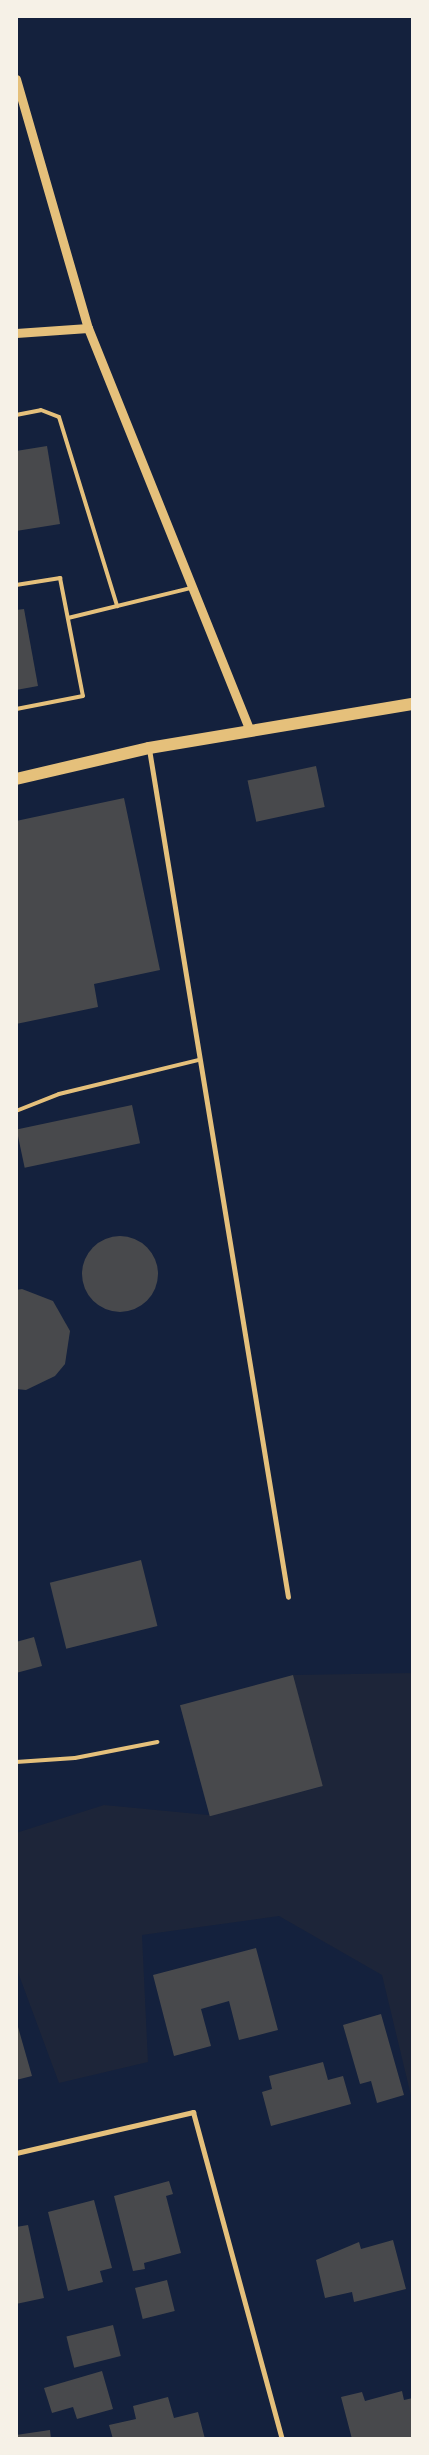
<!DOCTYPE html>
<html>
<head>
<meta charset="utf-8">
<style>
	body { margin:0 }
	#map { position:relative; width:429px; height:2455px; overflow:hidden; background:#14213d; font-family:"Archivo Narrow",sans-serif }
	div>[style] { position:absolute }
	.green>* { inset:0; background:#1d2539 }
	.building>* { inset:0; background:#48494c; transform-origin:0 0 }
	.round { border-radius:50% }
	.service>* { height:4px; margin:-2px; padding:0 2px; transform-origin:2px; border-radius:2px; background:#e5c07b }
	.minor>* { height:5px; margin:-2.5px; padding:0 2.5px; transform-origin:2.5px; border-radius:2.5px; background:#e5c07b }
	.tertiary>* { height:9px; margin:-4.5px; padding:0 4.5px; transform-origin:4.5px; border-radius:4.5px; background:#e5c07b }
	.primary>* { height:12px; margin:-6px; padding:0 6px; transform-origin:6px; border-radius:6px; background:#e5c07b }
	span { translate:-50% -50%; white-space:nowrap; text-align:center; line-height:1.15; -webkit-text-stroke:4px #f6f1e7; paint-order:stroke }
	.frame { position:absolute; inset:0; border:18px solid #f6f1e7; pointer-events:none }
</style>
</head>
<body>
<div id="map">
	<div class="green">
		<i style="clip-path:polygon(413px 1673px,413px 2104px,382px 1975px,279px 1916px,142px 1935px,148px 2062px,59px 2083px,16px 1967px,16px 1833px,104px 1805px,208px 1815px,321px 1787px,293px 1675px)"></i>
	</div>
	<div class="building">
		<i style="clip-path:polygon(47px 446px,60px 524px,16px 531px,16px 451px)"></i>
		<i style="clip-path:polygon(24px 609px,38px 686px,16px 690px,16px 610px)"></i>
		<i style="left:316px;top:766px;width:42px;height:70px;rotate:78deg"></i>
		<i style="clip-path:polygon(124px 798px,160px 970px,94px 984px,98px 1007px,16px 1024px,16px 821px)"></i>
		<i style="left:132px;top:1105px;width:39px;height:118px;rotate:78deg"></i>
		<i class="round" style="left:82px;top:1236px;width:76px;height:76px"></i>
		<i style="clip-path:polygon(22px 1289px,53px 1301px,70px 1331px,65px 1364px,55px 1376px,26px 1390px,16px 1389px,16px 1290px)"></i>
		<i style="left:141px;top:1560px;width:68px;height:94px;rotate:76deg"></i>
		<i style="clip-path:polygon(34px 1637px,42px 1666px,16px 1673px,16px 1642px)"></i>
		<i style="left:293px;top:1675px;width:115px;height:117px;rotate:75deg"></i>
		<i style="clip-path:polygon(256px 1948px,278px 2030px,239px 2040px,229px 2001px,201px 2009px,211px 2046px,174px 2056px,153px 1975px)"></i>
		<i style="clip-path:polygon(381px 2014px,404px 2095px,377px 2103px,371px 2081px,360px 2084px,343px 2025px)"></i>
		<i style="clip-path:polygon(16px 2020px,32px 2076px,16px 2080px)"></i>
		<i style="clip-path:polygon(323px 2062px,328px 2080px,343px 2076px,351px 2104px,271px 2126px,262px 2092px,272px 2089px,269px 2076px)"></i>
		<i style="clip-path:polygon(169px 2181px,173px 2194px,166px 2196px,181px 2253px,144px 2263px,145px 2269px,133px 2271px,114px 2196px)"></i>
		<i style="clip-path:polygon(94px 2200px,112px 2268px,100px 2271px,103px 2282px,68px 2291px,48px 2212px)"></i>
		<i style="clip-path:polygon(28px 2225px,44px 2298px,16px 2304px,16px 2227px)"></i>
		<i style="clip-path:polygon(393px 2240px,406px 2289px,354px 2302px,352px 2292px,325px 2298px,316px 2260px,359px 2242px,361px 2249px)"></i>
		<i style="left:167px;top:2280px;width:32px;height:33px;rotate:76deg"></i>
		<i style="left:113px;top:2325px;width:32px;height:48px;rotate:76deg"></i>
		<i style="clip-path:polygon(102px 2371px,113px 2409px,77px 2419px,73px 2407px,52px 2413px,44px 2388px)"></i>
		<i style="clip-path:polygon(402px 2391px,404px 2400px,413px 2398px,413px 2438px,352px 2439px,341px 2397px,362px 2392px,365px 2401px)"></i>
		<i style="clip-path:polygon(168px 2397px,174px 2418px,198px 2412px,205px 2439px,113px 2439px,109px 2425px,136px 2419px,133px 2406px)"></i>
		<i style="clip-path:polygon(50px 2430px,51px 2439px,16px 2439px,16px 2435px)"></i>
	</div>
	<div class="service">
		<i style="left:16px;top:415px;width:25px;rotate:-11deg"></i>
		<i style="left:41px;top:410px;width:19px;rotate:21deg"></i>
		<i style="left:59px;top:417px;width:198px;rotate:72.9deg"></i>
		<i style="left:16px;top:585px;width:45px;rotate:-9deg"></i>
		<i style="left:60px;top:578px;width:120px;rotate:79deg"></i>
		<i style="left:83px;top:696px;width:68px;rotate:169deg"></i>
		<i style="left:68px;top:618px;width:127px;rotate:-13.7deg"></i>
		<i style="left:16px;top:1111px;width:46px;rotate:-21.6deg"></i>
		<i style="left:59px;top:1094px;width:143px;rotate:-13.7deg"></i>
		<i style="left:16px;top:1762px;width:59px;rotate:-3.9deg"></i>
		<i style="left:75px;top:1758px;width:84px;rotate:-11deg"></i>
	</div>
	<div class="minor">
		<i style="left:149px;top:749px;width:859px;rotate:80.69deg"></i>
		<i style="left:16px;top:2153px;width:182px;rotate:-13deg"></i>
		<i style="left:193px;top:2112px;width:339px;rotate:74.8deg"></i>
	</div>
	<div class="tertiary">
		<i style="left:16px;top:79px;width:259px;rotate:73.9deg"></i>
		<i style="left:88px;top:328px;width:434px;rotate:68.1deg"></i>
		<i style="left:16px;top:333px;width:72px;rotate:-4deg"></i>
	</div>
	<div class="primary">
		<i style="left:16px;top:779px;width:137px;rotate:-13.1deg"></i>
		<i style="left:149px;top:748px;width:268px;rotate:-9.5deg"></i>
	</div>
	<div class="frame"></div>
</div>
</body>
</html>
